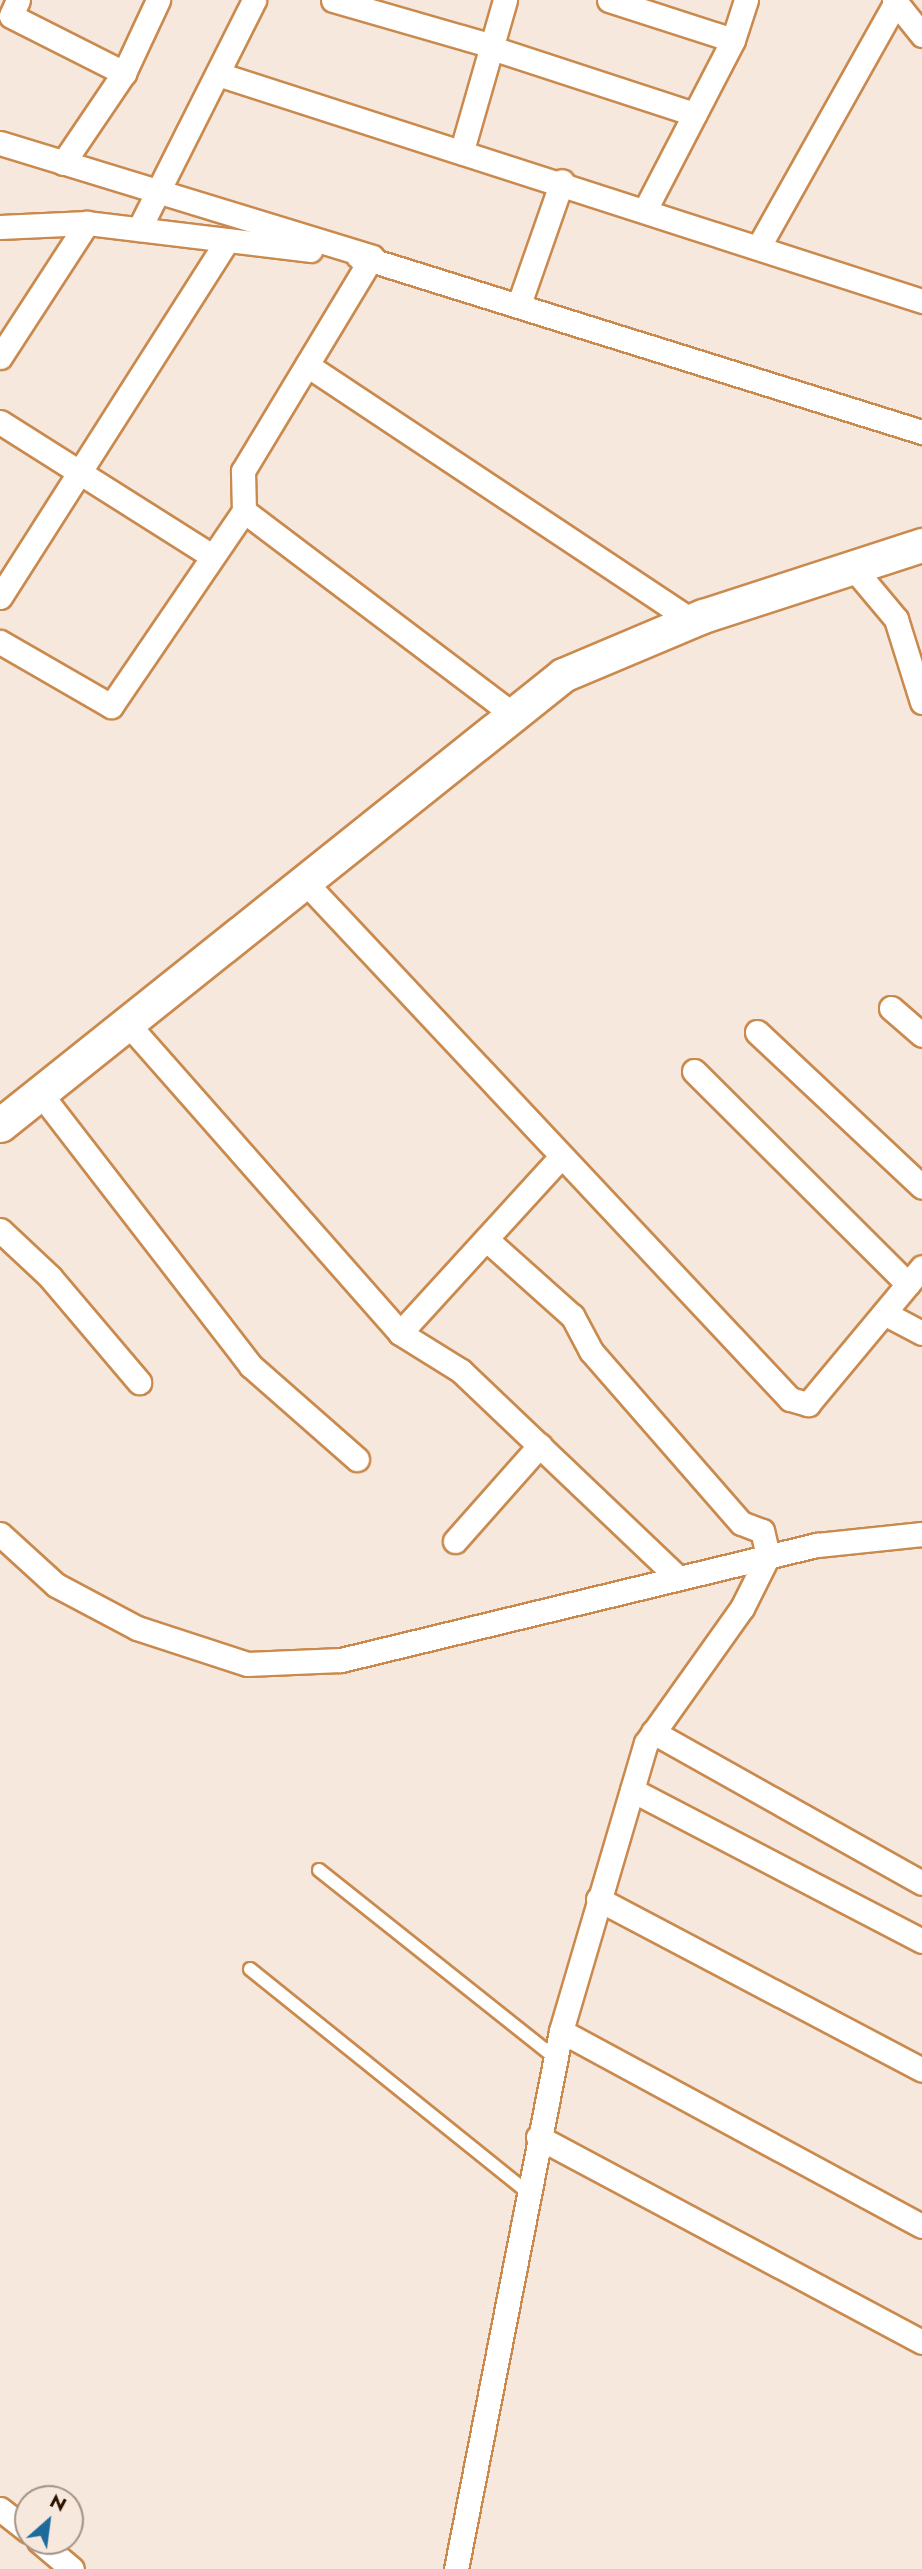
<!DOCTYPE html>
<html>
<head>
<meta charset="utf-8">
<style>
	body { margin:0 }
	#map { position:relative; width:922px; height:2569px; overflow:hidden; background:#f6e8dc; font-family:Jost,sans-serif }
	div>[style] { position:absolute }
	.roads { filter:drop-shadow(2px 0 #ca8a4e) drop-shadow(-2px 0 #ca8a4e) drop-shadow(0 2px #ca8a4e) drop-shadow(0 -2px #ca8a4e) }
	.lane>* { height:12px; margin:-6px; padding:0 6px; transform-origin:6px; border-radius:6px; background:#fff }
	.street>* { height:23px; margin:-11.5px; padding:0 11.5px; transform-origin:11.5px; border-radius:11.5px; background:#fff }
	.secondary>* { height:33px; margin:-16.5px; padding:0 16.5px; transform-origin:16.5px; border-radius:16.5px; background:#fff }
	span { translate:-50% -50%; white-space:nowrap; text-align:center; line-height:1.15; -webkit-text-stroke:7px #f6e8dc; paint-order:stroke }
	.north { position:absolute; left:14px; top:2485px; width:70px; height:70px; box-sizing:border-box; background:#f6e8dc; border:2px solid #a59384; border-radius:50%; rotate:28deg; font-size:19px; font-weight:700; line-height:28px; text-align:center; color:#2c1400 }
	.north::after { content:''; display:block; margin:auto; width:24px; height:32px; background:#1d6b9d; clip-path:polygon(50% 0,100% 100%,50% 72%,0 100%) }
</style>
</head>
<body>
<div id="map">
	<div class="roads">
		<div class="lane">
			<i style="left:319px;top:1870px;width:302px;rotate:38.5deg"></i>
			<i style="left:250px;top:1969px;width:356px;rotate:38.8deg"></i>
		</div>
		<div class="street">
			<i style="left:18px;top:0;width:17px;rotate:114deg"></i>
			<i style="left:11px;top:16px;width:127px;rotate:26.8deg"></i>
			<i style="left:333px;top:0;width:166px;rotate:16.1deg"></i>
			<i style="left:609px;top:0;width:130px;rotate:17.9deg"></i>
			<i style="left:894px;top:0;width:45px;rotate:51.3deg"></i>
			<i style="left:492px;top:48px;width:213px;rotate:18.1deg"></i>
			<i style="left:221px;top:75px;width:737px;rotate:17.87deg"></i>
			<i style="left:0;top:143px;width:389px;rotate:17deg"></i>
			<i style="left:372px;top:257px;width:250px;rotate:121.1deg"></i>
			<i style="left:243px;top:471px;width:40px;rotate:88.6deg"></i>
			<i style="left:244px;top:511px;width:236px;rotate:124.3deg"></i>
			<i style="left:111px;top:706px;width:128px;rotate:-150deg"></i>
			<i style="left:462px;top:150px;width:156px;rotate:-74deg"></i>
			<i style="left:63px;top:163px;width:109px;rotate:-55.9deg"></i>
			<i style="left:124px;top:73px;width:81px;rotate:-65deg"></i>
			<i style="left:646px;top:208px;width:189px;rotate:-62.6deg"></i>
			<i style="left:733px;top:40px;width:42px;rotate:-72deg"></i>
			<i style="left:0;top:227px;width:87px;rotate:-2.6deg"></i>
			<i style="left:87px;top:223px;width:225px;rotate:6.9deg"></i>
			<i style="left:139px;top:229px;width:256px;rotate:-63.3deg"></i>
			<i style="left:759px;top:246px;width:280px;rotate:-60.7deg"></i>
			<i style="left:358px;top:256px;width:591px;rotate:17.33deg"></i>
			<i style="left:519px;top:304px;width:130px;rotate:-70.7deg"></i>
			<i style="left:0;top:357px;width:160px;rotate:-57deg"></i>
			<i style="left:307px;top:365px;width:462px;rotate:33.6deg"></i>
			<i style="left:0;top:422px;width:247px;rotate:32.3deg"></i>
			<i style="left:244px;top:511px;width:336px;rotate:37.1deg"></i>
			<i style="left:850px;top:564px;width:72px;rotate:50.1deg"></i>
			<i style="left:896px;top:619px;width:87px;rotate:72.6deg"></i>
			<i style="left:0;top:597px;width:423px;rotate:-57.5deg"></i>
			<i style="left:305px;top:882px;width:709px;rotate:46.83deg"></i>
			<i style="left:790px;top:1399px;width:19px;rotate:16deg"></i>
			<i style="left:808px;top:1404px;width:178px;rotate:-50.2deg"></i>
			<i style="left:891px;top:1008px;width:41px;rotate:41.1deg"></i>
			<i style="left:127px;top:1023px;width:413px;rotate:48.6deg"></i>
			<i style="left:400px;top:1333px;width:72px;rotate:31.9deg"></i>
			<i style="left:461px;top:1371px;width:297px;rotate:43.6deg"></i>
			<i style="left:757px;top:1032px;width:226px;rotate:43.2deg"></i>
			<i style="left:694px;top:1071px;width:302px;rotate:44.9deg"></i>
			<i style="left:40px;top:1093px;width:345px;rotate:52.3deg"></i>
			<i style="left:251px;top:1366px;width:141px;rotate:41.3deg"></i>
			<i style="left:0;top:1230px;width:69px;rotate:43.2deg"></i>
			<i style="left:50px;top:1277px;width:138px;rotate:49.7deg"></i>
			<i style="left:884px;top:1313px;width:43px;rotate:27.8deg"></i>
			<i style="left:400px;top:1333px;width:237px;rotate:-47.6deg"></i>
			<i style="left:0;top:1534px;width:76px;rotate:42.3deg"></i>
			<i style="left:56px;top:1585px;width:92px;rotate:28deg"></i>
			<i style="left:137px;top:1628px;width:116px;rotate:18.1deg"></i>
			<i style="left:247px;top:1664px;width:94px;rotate:-2.4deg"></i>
			<i style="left:341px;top:1660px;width:490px;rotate:-13.6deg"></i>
			<i style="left:817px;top:1545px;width:106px;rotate:-6deg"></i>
			<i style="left:455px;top:1541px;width:128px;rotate:-48.5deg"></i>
			<i style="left:653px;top:1732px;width:308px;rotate:29.3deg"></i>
			<i style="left:632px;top:1790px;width:327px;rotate:27.5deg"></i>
			<i style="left:598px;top:1899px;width:366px;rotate:27.8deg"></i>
			<i style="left:561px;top:2031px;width:410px;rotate:28.4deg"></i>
			<i style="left:538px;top:2137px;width:435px;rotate:28.1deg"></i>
			<i style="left:0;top:2509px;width:36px;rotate:38deg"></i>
			<i style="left:39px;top:2541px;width:43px;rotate:40.3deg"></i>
			<i style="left:456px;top:2569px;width:548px;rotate:-78.96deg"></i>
			<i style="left:561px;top:2031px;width:300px;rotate:-73.6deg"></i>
			<i style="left:646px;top:1743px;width:166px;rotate:-54.6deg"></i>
			<i style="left:742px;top:1608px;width:58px;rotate:-63.4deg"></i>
			<i style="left:768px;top:1556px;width:26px;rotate:-103deg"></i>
			<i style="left:762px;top:1531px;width:22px;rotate:-159deg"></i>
			<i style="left:741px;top:1523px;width:228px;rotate:-131.1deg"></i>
			<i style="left:591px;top:1351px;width:40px;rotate:-118deg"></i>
			<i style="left:572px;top:1316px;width:115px;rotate:-138.2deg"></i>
		</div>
		<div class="secondary">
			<i style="left:0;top:1125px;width:721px;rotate:-38.63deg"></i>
			<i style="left:563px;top:675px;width:152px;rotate:-22.9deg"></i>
			<i style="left:703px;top:616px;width:230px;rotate:-18deg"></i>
		</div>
	</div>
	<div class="north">N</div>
</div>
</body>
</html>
